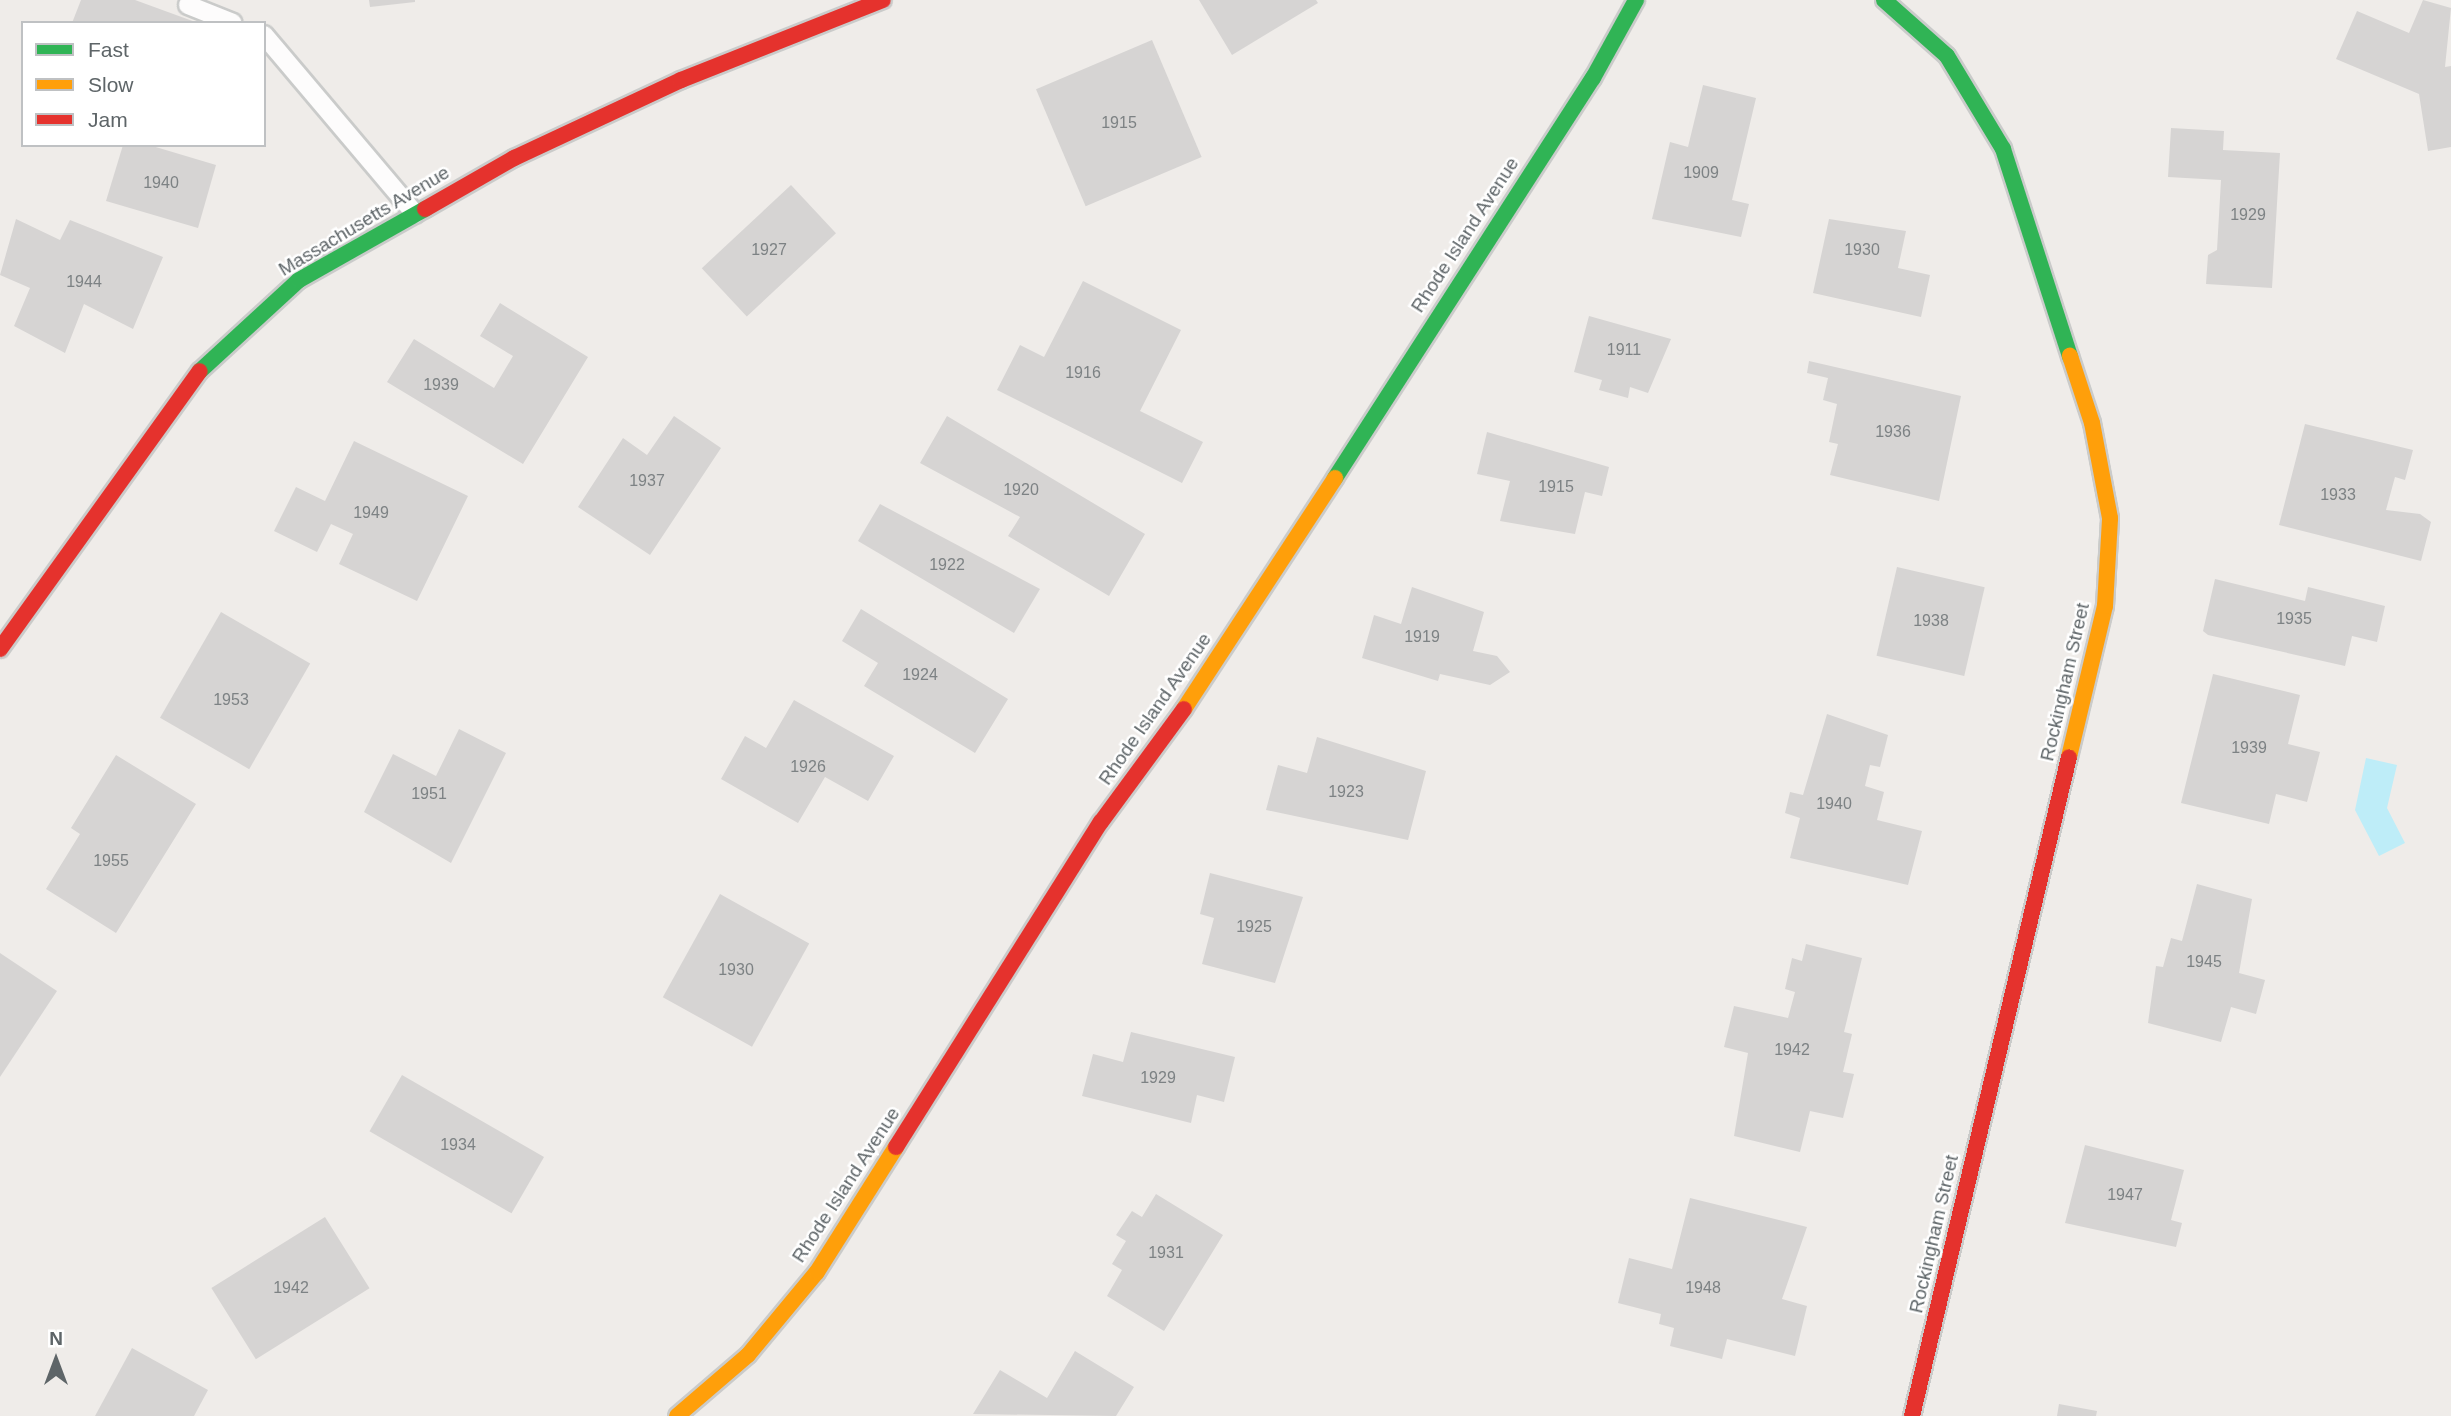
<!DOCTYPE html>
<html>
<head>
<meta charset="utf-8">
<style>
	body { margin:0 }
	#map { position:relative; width:2451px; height:1416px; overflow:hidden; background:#efece9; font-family:Helvetica,sans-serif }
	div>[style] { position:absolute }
	.water>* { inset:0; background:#beedf8 }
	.building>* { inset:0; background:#d6d4d3; transform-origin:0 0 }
	.roads { filter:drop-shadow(2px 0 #cacbca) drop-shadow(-2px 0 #cacbca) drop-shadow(0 2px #cacbca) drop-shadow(0 -2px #cacbca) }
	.lane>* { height:18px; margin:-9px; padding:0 9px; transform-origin:9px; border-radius:9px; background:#fdfcfc }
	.fast>* { height:16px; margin:-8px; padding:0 8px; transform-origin:8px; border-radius:8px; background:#30b455 }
	.slow>* { height:16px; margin:-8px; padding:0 8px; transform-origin:8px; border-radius:8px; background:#ff9f0a }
	.jam>* { height:16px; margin:-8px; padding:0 8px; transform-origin:8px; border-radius:8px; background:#e5322d }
	span { translate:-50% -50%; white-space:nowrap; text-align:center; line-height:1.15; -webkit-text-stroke:5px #fff; paint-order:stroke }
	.number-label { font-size:16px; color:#7d8284 }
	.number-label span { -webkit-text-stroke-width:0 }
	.street-label { font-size:19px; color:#5e6568 }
	.legend { position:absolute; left:21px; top:21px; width:245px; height:126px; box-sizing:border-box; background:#fff; border:2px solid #bfc1c3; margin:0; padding:9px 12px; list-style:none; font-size:21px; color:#5e6568 }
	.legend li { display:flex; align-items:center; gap:14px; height:35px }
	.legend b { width:35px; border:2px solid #bfc1c3 }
	.north { position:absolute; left:21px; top:1325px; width:70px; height:70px; -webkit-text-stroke:5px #fff; paint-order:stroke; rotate:0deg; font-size:19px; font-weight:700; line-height:28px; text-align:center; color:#5e6568 }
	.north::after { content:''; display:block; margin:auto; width:24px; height:32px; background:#5e6568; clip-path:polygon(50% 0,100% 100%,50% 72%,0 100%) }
</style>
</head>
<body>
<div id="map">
	<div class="water">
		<i style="clip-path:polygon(2366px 758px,2397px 765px,2387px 808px,2405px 843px,2379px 856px,2355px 810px)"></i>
	</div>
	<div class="building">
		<i style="clip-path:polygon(81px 0,135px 0,198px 23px,72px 23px)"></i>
		<i style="clip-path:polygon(369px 0,415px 0,415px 2px,370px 7px)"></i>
		<i style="clip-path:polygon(1199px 0,1316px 0,1318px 3px,1232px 55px)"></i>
		<i style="clip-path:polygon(2423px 0,2451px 8px,2445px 67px,2451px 66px,2451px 147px,2428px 151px,2419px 94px,2336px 59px,2357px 11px,2409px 33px)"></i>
		<i style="left:1152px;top:40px;width:127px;height:126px;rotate:67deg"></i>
		<i style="clip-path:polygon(1703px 85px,1756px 98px,1732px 200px,1749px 204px,1741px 237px,1652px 219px,1670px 142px,1688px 147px)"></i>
		<i style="clip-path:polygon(2171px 128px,2224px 131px,2223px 150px,2280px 153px,2272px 288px,2206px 284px,2208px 255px,2217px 250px,2221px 180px,2168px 177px)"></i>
		<i style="clip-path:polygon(123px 145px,149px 145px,216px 165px,198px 228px,106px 201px)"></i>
		<i style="left:791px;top:185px;width:66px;height:122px;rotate:47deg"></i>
		<i style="clip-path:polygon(16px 219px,60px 240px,70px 220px,163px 257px,133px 329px,84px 304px,65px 353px,14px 326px,30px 288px,0 275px)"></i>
		<i style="clip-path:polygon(1829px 219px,1906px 231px,1898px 268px,1930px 275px,1921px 317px,1813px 293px)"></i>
		<i style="clip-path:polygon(1083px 281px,1181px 330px,1140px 411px,1203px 442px,1182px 483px,997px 390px,1020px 345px,1044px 357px)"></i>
		<i style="clip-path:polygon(500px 303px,588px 357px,523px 464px,387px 382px,414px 339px,494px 388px,513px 356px,480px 336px)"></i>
		<i style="clip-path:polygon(1589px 316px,1671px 339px,1648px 393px,1630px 387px,1628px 398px,1599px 390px,1602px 380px,1574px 372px)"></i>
		<i style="clip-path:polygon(1809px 361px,1961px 396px,1939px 501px,1830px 475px,1838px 444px,1829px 442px,1837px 404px,1823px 400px,1828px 378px,1807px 373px)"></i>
		<i style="clip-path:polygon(674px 416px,721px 448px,650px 555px,578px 507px,623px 438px,647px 455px)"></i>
		<i style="clip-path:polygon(947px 416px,1145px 534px,1109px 596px,1008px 536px,1020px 517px,920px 463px)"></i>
		<i style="clip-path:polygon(2305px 424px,2413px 450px,2405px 480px,2395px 477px,2386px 510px,2420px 514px,2431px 522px,2421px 561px,2279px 525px)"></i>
		<i style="clip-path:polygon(1487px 432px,1609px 467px,1602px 496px,1585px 492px,1575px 534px,1500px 521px,1510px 481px,1477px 474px)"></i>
		<i style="clip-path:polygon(354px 441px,468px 496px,417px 601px,339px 564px,353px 534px,331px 524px,317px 552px,274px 531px,296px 487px,325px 501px)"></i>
		<i style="clip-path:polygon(880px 504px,1040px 589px,1014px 633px,858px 541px)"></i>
		<i style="left:1897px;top:567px;width:90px;height:91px;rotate:13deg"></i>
		<i style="clip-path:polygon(2215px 579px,2305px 601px,2308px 587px,2385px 606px,2377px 642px,2352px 636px,2345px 666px,2208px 635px,2203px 631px)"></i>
		<i style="clip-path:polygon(1412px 587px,1484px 612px,1473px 651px,1497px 656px,1510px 672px,1490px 685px,1440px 674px,1438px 681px,1362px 658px,1374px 615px,1401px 624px)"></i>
		<i style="clip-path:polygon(861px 609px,1008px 699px,975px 753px,864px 686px,878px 663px,842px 641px)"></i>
		<i style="left:221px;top:612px;width:103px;height:122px;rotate:30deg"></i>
		<i style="clip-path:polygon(2213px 674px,2300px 695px,2288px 744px,2320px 752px,2307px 802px,2276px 794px,2269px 824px,2181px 803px)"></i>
		<i style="clip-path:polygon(794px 700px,894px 756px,868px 801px,825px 777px,798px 823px,721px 779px,745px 736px,766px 748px)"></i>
		<i style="clip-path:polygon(1827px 714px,1888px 735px,1880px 767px,1870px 765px,1865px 786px,1884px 792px,1877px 820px,1922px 831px,1908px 885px,1790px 858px,1800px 818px,1785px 813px,1790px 792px,1803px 795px)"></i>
		<i style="clip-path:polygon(459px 729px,506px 753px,451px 863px,364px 812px,393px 754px,436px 776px)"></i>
		<i style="clip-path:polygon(1317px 737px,1426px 771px,1408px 840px,1266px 810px,1278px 765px,1307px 773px)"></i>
		<i style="clip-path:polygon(116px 755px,196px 804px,116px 933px,46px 889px,80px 834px,71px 828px)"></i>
		<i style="clip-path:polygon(1210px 873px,1303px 897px,1275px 983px,1202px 964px,1214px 918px,1200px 914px)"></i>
		<i style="clip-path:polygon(2197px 884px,2252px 899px,2239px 973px,2265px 980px,2256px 1014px,2231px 1007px,2221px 1042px,2148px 1023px,2156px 966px,2163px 967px,2171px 938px,2182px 941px)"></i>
		<i style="left:720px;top:894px;width:102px;height:118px;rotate:29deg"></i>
		<i style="clip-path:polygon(1806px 944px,1862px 958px,1844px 1032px,1852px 1034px,1843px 1072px,1854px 1074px,1843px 1118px,1810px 1111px,1800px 1152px,1734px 1136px,1748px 1053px,1724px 1047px,1734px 1006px,1788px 1018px,1795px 992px,1785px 989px,1792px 958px,1802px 961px)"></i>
		<i style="clip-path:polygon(0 953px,57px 991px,0 1077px)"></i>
		<i style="clip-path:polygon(1131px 1032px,1235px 1057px,1224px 1102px,1197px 1095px,1191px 1123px,1082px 1096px,1093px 1054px,1123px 1062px)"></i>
		<i style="left:402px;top:1075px;width:164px;height:65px;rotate:30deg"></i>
		<i style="clip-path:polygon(2085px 1145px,2184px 1170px,2171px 1220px,2182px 1223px,2176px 1247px,2065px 1223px)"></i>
		<i style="clip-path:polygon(1156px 1194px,1223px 1235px,1164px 1331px,1107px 1296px,1122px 1270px,1112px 1264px,1126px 1241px,1116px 1235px,1132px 1211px,1142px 1217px)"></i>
		<i style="clip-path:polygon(1690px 1198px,1807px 1227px,1782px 1299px,1807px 1306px,1795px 1356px,1727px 1339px,1722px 1359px,1670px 1346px,1674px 1328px,1659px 1324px,1661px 1314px,1618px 1303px,1629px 1258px,1672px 1269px)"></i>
		<i style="left:325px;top:1217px;width:84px;height:134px;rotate:58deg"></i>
		<i style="clip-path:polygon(132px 1348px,208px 1390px,194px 1416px,95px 1416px)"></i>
		<i style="clip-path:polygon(1075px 1351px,1134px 1387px,1116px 1416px,973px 1414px,1000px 1370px,1047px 1398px)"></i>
		<i style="clip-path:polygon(2059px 1404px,2097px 1411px,2096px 1416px,2057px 1416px)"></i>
	</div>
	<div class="roads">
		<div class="lane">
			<i style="left:188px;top:5px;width:48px;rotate:21.8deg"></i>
			<i style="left:264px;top:35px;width:234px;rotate:49.8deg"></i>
		</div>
		<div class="fast">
			<i style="left:1884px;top:0;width:84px;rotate:41.6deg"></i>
			<i style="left:1947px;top:56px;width:109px;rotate:58.9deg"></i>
			<i style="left:2003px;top:149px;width:218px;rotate:72.1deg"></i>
			<i style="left:200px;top:371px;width:134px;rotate:-42.6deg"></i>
			<i style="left:299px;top:280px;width:145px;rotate:-29.4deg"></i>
			<i style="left:1335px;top:478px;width:476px;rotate:-57.2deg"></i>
			<i style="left:1593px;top:78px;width:89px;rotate:-61.1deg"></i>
		</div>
		<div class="slow">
			<i style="left:1184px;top:709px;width:276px;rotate:-56.8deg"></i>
			<i style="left:2069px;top:757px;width:155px;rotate:-76.6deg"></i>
			<i style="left:2105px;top:606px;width:88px;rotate:-86.7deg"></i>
			<i style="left:2110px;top:518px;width:97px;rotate:-100.7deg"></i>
			<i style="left:2092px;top:423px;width:71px;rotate:-108.2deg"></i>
			<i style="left:677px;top:1416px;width:94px;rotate:-40.7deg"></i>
			<i style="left:748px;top:1355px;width:108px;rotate:-50.3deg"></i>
			<i style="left:817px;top:1272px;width:148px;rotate:-57.7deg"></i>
		</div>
		<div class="jam">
			<i style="left:425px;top:209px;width:103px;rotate:-29.8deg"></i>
			<i style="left:514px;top:158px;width:184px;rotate:-25deg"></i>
			<i style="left:681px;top:80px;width:217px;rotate:-21.6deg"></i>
			<i style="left:0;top:649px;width:342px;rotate:-54.3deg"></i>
			<i style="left:896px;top:1147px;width:384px;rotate:-57.8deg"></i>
			<i style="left:1101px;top:822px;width:140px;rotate:-53.7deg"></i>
			<i style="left:1912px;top:1416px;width:677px;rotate:-76.6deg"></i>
		</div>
	</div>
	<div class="number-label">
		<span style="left:1119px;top:123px">1915</span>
		<span style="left:1701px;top:173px">1909</span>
		<span style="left:161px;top:183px">1940</span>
		<span style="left:2248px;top:215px">1929</span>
		<span style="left:769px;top:250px">1927</span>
		<span style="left:1862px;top:250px">1930</span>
		<span style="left:84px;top:282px">1944</span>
		<span style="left:1624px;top:350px">1911</span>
		<span style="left:1083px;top:373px">1916</span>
		<span style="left:441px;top:385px">1939</span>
		<span style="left:1893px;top:432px">1936</span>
		<span style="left:647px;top:481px">1937</span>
		<span style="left:1556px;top:487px">1915</span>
		<span style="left:1021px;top:490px">1920</span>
		<span style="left:2338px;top:495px">1933</span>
		<span style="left:371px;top:513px">1949</span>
		<span style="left:947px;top:565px">1922</span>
		<span style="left:2294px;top:619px">1935</span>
		<span style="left:1931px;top:621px">1938</span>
		<span style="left:1422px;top:637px">1919</span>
		<span style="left:920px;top:675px">1924</span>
		<span style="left:231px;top:700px">1953</span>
		<span style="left:2249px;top:748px">1939</span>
		<span style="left:808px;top:767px">1926</span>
		<span style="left:1346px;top:792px">1923</span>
		<span style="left:429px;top:794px">1951</span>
		<span style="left:1834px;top:804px">1940</span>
		<span style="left:111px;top:861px">1955</span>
		<span style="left:1254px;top:927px">1925</span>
		<span style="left:2204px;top:962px">1945</span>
		<span style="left:736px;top:970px">1930</span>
		<span style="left:1792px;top:1050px">1942</span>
		<span style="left:1158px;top:1078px">1929</span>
		<span style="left:458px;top:1145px">1934</span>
		<span style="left:2125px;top:1195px">1947</span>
		<span style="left:1166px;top:1253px">1931</span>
		<span style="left:291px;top:1288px">1942</span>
		<span style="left:1703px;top:1288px">1948</span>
	</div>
	<div class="street-label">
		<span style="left:364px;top:221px;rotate:-31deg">Massachusetts Avenue</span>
		<span style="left:1465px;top:235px;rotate:-57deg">Rhode Island Avenue</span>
		<span style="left:2065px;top:682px;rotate:-77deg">Rockingham Street</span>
		<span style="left:1155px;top:709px;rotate:-55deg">Rhode Island Avenue</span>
		<span style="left:846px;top:1185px;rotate:-57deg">Rhode Island Avenue</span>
		<span style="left:1934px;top:1234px;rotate:-77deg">Rockingham Street</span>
	</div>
	<ul class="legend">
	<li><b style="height:9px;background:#30b455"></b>Fast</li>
	<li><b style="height:9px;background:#ff9f0a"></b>Slow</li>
	<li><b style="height:9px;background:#e5322d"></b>Jam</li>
	</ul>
	<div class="north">N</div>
</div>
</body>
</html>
